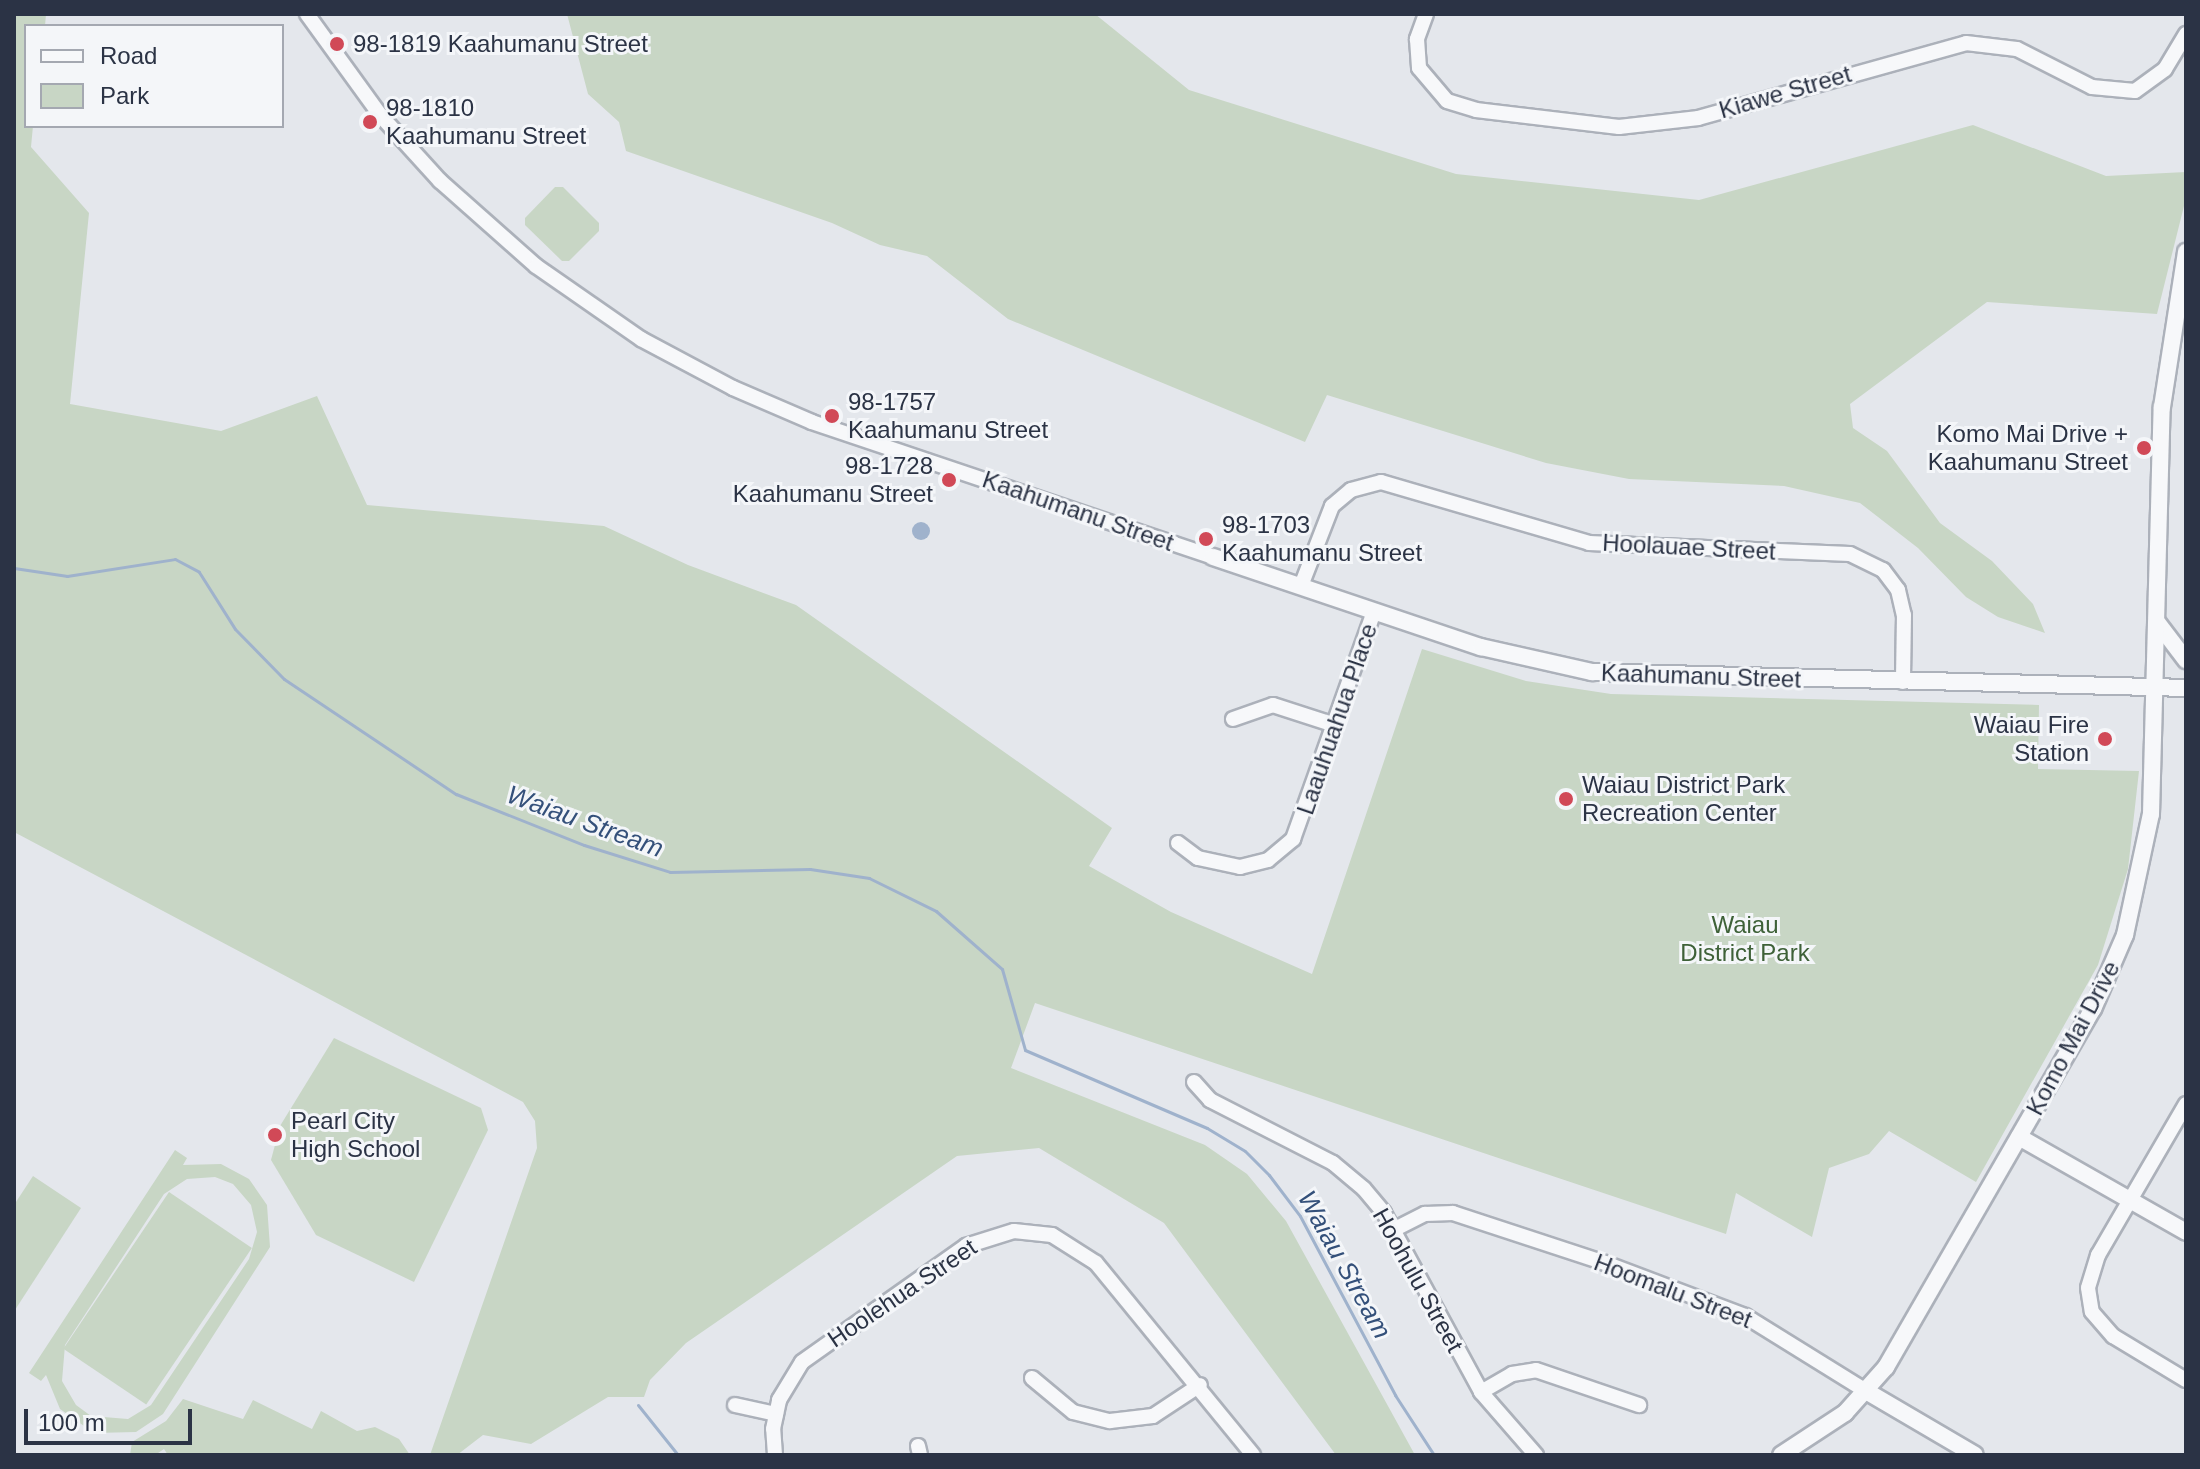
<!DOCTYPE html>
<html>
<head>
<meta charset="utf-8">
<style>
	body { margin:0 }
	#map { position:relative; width:2200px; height:1469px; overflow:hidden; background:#e4e7ec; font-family:Arial,sans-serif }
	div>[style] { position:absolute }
	.green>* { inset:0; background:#c8d6c5; transform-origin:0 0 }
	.water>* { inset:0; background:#9fb2cc }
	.round { border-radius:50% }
	.stream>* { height:3px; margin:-1.5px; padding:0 1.5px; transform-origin:1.5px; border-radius:1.5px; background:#9fb2cc }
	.roads { filter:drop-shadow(2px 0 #acb1ba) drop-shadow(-2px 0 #acb1ba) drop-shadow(0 2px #acb1ba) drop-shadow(0 -2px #acb1ba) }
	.minor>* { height:14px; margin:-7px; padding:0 7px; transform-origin:7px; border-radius:7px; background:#f7f8fa }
	.tertiary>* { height:16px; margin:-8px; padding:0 8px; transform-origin:8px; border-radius:8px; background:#f7f8fa }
	.dots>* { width:22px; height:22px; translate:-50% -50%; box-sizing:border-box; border:4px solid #f4f6f9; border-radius:50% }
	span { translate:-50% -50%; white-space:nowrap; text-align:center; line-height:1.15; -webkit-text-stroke:6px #f4f6f9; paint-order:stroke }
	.poi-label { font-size:24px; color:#2b3345 }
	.left { translate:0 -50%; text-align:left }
	.right { translate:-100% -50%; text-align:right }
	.street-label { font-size:24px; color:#2b3345 }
	.park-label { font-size:24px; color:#3e6138 }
	.water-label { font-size:26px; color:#34507a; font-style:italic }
	.frame { position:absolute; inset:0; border:16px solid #2b3345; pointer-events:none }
	.legend { position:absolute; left:24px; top:24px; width:260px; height:104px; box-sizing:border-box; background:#f4f6f9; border:2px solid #a4a8b1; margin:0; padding:10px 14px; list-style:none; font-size:24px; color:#2b3345 }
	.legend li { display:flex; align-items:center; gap:16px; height:40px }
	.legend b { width:40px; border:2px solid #a4a8b1 }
	.scale { position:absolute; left:24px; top:1409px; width:168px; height:36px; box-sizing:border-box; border:4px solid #2b3345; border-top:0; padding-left:10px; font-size:24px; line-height:28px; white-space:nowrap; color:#2b3345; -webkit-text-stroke:6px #f4f6f9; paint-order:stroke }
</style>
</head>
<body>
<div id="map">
	<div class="green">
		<i style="clip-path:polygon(14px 14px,46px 14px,45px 26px,26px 26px,26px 126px,33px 126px,31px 147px,89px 213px,70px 404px,221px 431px,317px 396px,367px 505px,604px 526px,688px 565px,796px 605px,1112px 828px,1089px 866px,1171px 912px,1312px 974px,1422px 649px,1526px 681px,1611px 694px,2039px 705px,2038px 769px,2139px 771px,2128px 869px,2098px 965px,1976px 1182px,1889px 1131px,1869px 1154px,1829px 1168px,1812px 1237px,1736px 1193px,1726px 1234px,1035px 1003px,1011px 1068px,1205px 1145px,1247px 1174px,1286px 1221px,1415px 1455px,1336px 1455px,1164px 1223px,1039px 1148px,957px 1156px,686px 1343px,650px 1380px,644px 1397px,608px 1397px,531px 1444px,483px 1435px,457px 1455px,430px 1455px,537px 1148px,535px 1121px,523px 1102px,14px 832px)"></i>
		<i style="clip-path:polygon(567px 14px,1095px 14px,1189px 90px,1456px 174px,1699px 200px,1973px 125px,2106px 176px,2186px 172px,2186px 198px,2157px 314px,1987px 302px,1850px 404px,1853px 428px,1887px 451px,1940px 523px,1992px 561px,2033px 604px,2045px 633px,1998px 617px,1966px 597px,1918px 548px,1860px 503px,1784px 486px,1629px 479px,1546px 463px,1327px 395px,1305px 442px,1008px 319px,927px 256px,880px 245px,832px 223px,626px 151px,619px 122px,588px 94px)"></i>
		<i style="clip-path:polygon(555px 187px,563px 187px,599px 223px,599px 231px,569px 261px,562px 261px,525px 225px,525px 218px)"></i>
		<i style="clip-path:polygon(334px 1038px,481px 1108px,488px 1130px,414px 1282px,316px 1235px,271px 1160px,280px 1126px)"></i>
		<i style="clip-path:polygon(evenodd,175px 1150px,187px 1158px,183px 1165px,221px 1164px,249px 1179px,267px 1205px,270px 1247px,163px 1414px,136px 1432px,94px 1433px,60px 1409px,46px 1375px,41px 1381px,29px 1373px,175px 1150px,215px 1177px,233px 1184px,251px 1205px,257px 1232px,249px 1259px,151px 1405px,128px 1419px,91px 1416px,76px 1405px,62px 1381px,65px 1345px,164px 1194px,187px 1179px,215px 1177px)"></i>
		<i style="clip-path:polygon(33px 1176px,81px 1208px,15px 1310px,14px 1205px)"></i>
		<i style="left:169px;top:1192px;width:100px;height:189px;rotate:34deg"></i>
		<i style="clip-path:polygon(183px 1399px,243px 1419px,253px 1400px,312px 1429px,321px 1411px,357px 1431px,375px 1427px,399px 1439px,410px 1455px,168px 1455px,164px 1449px,155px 1455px,130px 1455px,132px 1442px,166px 1421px)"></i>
	</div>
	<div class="water">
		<i class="round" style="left:912px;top:522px;width:18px;height:18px"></i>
	</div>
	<div class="stream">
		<i style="left:14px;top:568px;width:54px;rotate:8.6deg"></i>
		<i style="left:67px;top:576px;width:109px;rotate:-8.9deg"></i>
		<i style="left:175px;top:559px;width:27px;rotate:28deg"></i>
		<i style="left:199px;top:572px;width:67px;rotate:57.7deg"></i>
		<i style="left:235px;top:629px;width:70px;rotate:45.6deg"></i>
		<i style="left:284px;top:679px;width:207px;rotate:33.8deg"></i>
		<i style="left:456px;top:794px;width:138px;rotate:21.7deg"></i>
		<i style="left:584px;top:845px;width:90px;rotate:17.4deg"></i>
		<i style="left:670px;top:872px;width:140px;rotate:-1.2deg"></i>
		<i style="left:810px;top:869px;width:60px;rotate:8.7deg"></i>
		<i style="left:869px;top:878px;width:75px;rotate:26.2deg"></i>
		<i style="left:936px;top:911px;width:88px;rotate:41.3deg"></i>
		<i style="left:1002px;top:969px;width:84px;rotate:74.1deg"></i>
		<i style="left:1025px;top:1050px;width:198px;rotate:23.2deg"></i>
		<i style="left:1207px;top:1128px;width:44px;rotate:31.2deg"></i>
		<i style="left:1245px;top:1151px;width:34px;rotate:45deg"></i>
		<i style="left:1269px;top:1175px;width:51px;rotate:52.9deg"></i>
		<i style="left:1300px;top:1216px;width:203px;rotate:62deg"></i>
		<i style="left:1395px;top:1395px;width:72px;rotate:57deg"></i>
		<i style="left:638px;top:1405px;width:64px;rotate:51.3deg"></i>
	</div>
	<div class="roads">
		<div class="minor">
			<i style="left:307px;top:14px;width:125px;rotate:54.1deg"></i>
			<i style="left:380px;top:115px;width:89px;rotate:47.7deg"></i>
			<i style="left:440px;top:181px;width:128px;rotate:41.5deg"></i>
			<i style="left:536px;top:266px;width:128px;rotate:34.8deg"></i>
			<i style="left:641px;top:339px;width:104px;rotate:28deg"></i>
			<i style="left:733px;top:388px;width:86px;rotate:23.3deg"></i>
			<i style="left:812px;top:422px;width:423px;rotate:18.6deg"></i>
			<i style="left:1426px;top:14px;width:27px;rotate:110deg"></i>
			<i style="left:1417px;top:39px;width:29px;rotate:86deg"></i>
			<i style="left:1419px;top:68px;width:43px;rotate:49.7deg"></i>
			<i style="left:1447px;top:101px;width:30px;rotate:17deg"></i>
			<i style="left:1476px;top:110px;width:144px;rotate:6.8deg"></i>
			<i style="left:1619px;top:127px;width:80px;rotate:-6.5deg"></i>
			<i style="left:1698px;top:118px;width:278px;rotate:-15.6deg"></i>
			<i style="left:1966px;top:43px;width:51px;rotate:6.7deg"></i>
			<i style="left:2017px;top:49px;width:84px;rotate:26.9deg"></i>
			<i style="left:2092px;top:87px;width:43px;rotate:5.3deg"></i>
			<i style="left:2135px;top:91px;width:37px;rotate:-36deg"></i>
			<i style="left:2165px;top:69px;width:41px;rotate:-59deg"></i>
			<i style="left:1301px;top:586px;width:86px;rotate:-68.8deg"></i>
			<i style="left:1332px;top:506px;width:25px;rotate:-40deg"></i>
			<i style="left:1351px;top:490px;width:31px;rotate:-15deg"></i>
			<i style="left:1381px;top:482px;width:217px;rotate:16.3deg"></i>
			<i style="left:1589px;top:543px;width:261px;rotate:2.4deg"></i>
			<i style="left:1850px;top:554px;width:37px;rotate:26deg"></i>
			<i style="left:1883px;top:570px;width:25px;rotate:53deg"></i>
			<i style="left:1898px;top:590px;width:26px;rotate:77deg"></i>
			<i style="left:1904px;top:615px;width:67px;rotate:90.9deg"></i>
			<i style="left:1233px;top:719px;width:42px;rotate:-19.3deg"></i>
			<i style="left:1273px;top:705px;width:65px;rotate:17.9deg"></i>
			<i style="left:1178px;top:843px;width:25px;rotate:37deg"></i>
			<i style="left:1198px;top:858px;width:43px;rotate:12.1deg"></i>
			<i style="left:1240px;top:867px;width:29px;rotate:-14deg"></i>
			<i style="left:1268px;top:860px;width:33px;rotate:-40deg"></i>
			<i style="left:1293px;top:839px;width:242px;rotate:-70.4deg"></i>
			<i style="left:1194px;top:1082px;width:24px;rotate:48deg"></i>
			<i style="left:1210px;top:1100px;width:138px;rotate:27.1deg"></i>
			<i style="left:1333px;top:1163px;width:40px;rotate:40deg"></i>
			<i style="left:1364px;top:1189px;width:31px;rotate:50deg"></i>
			<i style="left:1384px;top:1213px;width:204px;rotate:61.5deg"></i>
			<i style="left:1481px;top:1392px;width:84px;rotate:48.9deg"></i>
			<i style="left:2186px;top:1104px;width:175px;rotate:120.2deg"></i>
			<i style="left:2098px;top:1255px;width:34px;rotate:107deg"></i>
			<i style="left:2088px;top:1288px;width:24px;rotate:81deg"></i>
			<i style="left:2092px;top:1312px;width:32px;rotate:49deg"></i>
			<i style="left:2113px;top:1336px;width:85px;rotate:31.1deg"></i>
			<i style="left:1393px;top:1230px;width:36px;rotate:-27deg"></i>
			<i style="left:1425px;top:1214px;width:28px;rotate:-2deg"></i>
			<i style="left:1453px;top:1213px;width:160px;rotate:18.2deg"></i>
			<i style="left:1605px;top:1263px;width:150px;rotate:20.7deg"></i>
			<i style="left:1745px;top:1316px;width:142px;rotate:31.8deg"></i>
			<i style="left:1032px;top:1378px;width:53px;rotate:39.7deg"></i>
			<i style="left:1073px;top:1412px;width:38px;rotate:14deg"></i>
			<i style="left:1110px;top:1421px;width:43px;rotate:-6.6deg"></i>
			<i style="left:1153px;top:1416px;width:56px;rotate:-33.4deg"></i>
			<i style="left:1481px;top:1392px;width:36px;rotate:-30deg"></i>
			<i style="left:1512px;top:1374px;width:24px;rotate:-9deg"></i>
			<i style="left:1536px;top:1370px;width:109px;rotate:18.8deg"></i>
			<i style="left:735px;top:1405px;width:42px;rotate:12.4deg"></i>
			<i style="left:918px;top:1446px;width:9px;rotate:77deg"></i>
			<i style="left:775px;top:1455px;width:26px;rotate:-94deg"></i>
			<i style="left:773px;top:1429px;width:30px;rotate:-78deg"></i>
			<i style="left:779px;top:1400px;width:44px;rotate:-58.8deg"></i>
			<i style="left:802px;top:1362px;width:201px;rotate:-35.3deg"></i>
			<i style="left:966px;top:1246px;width:50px;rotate:-17.4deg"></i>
			<i style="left:1014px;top:1231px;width:38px;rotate:6deg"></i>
			<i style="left:1052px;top:1235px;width:52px;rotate:32.5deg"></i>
			<i style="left:1096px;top:1263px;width:248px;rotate:50.7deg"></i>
		</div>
		<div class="tertiary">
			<i style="left:1213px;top:557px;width:283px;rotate:18.6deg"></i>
			<i style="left:1481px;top:647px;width:114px;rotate:12.7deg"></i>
			<i style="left:1592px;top:672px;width:594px;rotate:1.54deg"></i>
			<i style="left:2157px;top:622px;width:48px;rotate:52.7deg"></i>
			<i style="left:2019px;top:1137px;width:192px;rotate:29.6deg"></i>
			<i style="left:1866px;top:1391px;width:126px;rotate:30.4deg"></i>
			<i style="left:1781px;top:1455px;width:77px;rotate:-33.3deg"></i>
			<i style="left:1845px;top:1413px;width:62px;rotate:-48.3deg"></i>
			<i style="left:1886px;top:1367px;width:414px;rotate:-60deg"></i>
			<i style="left:2093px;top:1009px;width:81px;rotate:-66.6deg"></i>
			<i style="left:2125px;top:935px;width:124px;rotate:-77.9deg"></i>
			<i style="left:2151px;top:814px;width:407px;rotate:-88.5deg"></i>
			<i style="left:2162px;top:407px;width:157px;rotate:-81.2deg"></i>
		</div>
	</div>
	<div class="dots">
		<i style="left:337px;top:44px;background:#d14957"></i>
		<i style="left:370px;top:122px;background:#d14957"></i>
		<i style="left:832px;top:416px;background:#d14957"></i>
		<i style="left:2144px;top:448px;background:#d14957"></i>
		<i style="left:949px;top:480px;background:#d14957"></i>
		<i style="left:1206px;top:539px;background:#d14957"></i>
		<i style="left:2105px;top:739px;background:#d14957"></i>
		<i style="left:1566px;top:799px;background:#d14957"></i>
		<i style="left:275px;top:1135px;background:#d14957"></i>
	</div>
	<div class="poi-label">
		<span class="left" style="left:353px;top:44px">98-1819 Kaahumanu Street</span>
		<span class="left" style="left:386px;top:122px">98-1810<br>Kaahumanu Street</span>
		<span class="left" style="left:848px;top:416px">98-1757<br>Kaahumanu Street</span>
		<span class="right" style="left:2128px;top:448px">Komo Mai Drive +<br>Kaahumanu Street</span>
		<span class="right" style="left:933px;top:480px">98-1728<br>Kaahumanu Street</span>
		<span class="left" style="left:1222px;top:539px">98-1703<br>Kaahumanu Street</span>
		<span class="right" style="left:2089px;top:739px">Waiau Fire<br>Station</span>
		<span class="left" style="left:1582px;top:799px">Waiau District Park<br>Recreation Center</span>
		<span class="left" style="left:291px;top:1135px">Pearl City<br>High School</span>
	</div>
	<div class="street-label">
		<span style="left:1785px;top:92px;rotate:-16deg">Kiawe Street</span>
		<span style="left:1078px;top:511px;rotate:19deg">Kaahumanu Street</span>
		<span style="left:1689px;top:547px;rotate:3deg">Hoolauae Street</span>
		<span style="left:1701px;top:676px;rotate:2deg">Kaahumanu Street</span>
		<span style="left:1337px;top:719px;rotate:-71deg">Laauhuahua Place</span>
		<span style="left:2073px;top:1038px;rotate:-62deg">Komo Mai Drive</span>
		<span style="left:1418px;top:1280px;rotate:61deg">Hoohulu Street</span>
		<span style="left:1673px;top:1291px;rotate:21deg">Hoomalu Street</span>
		<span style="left:902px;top:1293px;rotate:-34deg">Hoolehua Street</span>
	</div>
	<div class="park-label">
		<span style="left:1745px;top:939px">Waiau<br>District Park</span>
	</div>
	<div class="water-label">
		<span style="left:585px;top:822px;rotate:20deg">Waiau Stream</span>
		<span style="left:1344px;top:1265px;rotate:61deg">Waiau Stream</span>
	</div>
	<div class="frame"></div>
	<ul class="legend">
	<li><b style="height:10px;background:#f7f8fa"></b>Road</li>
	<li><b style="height:22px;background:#c8d6c5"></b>Park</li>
	</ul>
	<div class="scale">100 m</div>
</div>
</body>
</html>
